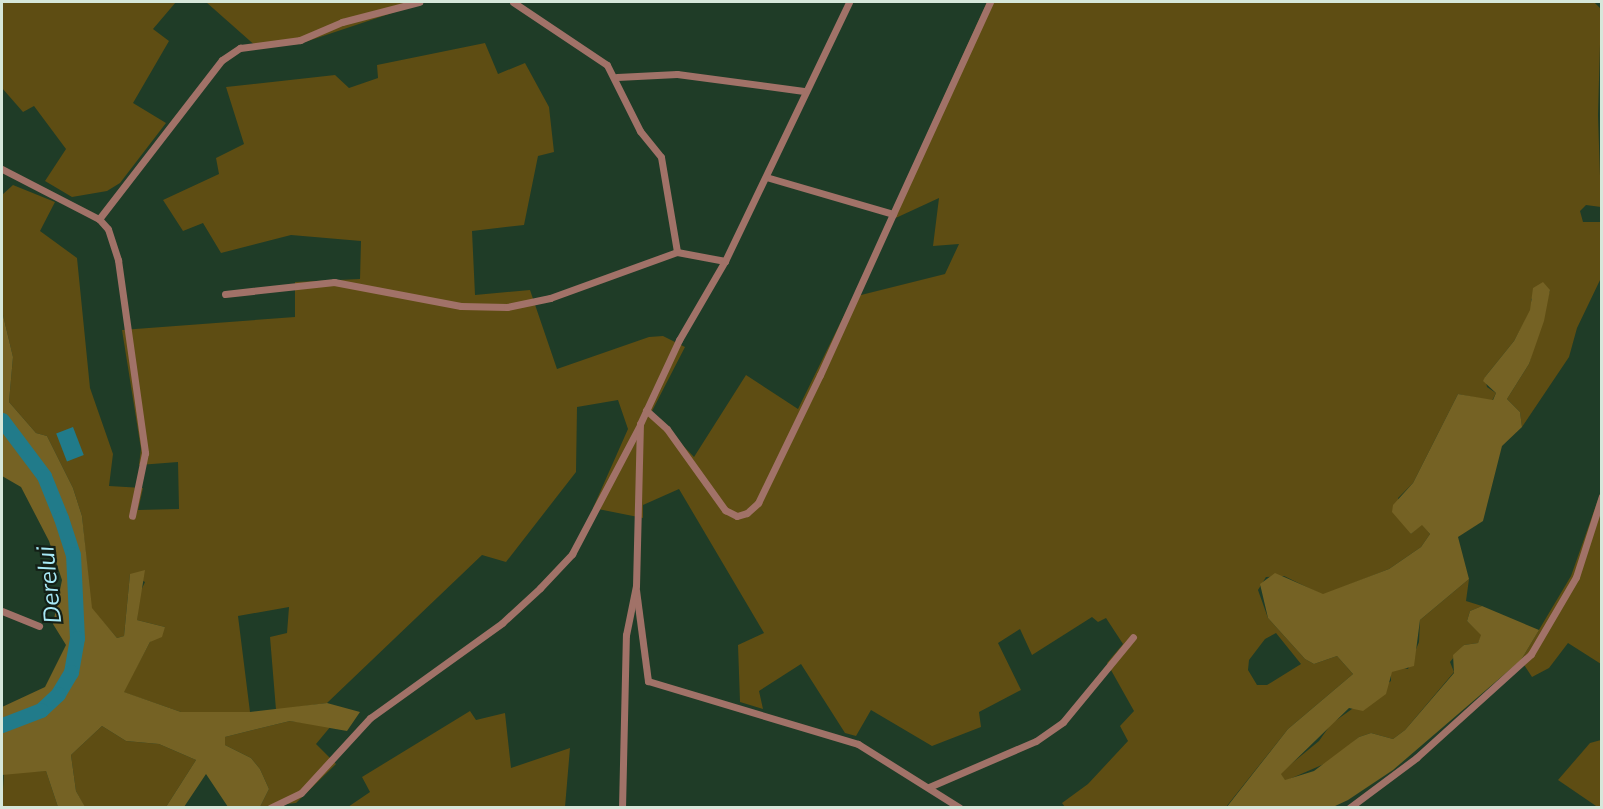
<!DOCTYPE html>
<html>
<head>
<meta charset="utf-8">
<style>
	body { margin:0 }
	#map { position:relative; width:1603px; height:809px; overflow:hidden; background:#1f3c27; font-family:Mulish,sans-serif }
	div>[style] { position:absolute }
	.green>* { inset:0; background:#5e4d13 }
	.forest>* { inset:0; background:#756224 }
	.water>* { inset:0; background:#217b8a; transform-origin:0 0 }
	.river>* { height:15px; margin:-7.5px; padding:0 7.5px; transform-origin:7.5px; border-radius:7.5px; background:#217b8a }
	.street>* { height:7px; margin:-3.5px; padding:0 3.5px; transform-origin:3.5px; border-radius:3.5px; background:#a17268 }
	span { translate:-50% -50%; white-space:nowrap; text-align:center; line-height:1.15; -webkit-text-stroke:4.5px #131f16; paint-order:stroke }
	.water-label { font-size:24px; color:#a8e9f6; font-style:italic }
	.frame { position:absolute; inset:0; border:3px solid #d6e7da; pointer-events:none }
</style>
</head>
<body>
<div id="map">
	<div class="green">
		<i style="clip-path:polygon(2px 2px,176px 2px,153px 29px,169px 41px,133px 103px,166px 123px,120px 183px,107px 191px,72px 197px,45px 181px,66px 149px,34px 106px,23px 112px,2px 88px)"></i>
		<i style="clip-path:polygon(206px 2px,425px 2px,299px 44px,258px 48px)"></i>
		<i style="clip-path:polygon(evenodd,987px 2px,1594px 2px,1601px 9px,1598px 115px,1601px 207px,1586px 205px,1580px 211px,1583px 222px,1601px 222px,1601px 278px,1577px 328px,1569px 357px,1522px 427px,1520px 412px,1507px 399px,1529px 364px,1550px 290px,1531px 299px,1531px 310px,1514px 341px,1485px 377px,1487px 387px,1496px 393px,1492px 401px,1458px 394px,1413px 483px,1398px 498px,1411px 534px,1422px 524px,1430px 534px,1421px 547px,1389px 569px,1323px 595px,1284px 576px,1266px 577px,1258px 590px,1268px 618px,1305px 659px,1314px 664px,1337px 656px,1353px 674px,1288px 729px,1226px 807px,1065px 807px,1062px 803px,1088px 784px,1128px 741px,1120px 726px,1134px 711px,1107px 663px,1123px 644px,1106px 618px,1098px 622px,1092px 617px,1032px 655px,1020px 629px,998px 643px,1021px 690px,979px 712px,981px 727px,932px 746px,871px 710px,856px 736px,845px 733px,801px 664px,759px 691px,763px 709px,740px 702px,738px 645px,764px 633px,679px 489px,643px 505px,643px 518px,593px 508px,628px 429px,618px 400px,577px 407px,576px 472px,506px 562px,482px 555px,327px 703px,276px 710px,270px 637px,287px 633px,289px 607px,238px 616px,250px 712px,181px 712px,123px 692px,150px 642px,165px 627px,137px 620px,138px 597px,145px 582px,130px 574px,124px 636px,117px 638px,91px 608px,82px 516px,73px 488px,47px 436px,36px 433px,9px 402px,13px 357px,2px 311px,2px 195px,13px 185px,55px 202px,40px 231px,77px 258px,90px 388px,113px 454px,109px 486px,143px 488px,138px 510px,179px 509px,178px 462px,139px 465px,141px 449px,122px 330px,295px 317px,295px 282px,360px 279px,361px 241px,291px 235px,221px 253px,203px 223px,183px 231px,163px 200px,219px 174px,216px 158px,244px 144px,226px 87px,335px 75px,349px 88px,378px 78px,377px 65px,485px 43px,498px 74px,525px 63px,549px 107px,554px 152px,538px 156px,524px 225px,472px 231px,475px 295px,530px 290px,557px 369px,649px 337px,663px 336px,685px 347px,651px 413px,694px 457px,746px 375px,798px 409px,853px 297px,945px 274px,959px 244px,933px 246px,939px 198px,887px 222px,987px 2px,1276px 633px,1301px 664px,1267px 685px,1257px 685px,1248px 670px,1249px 660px,1265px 639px,1276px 633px)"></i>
		<i style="clip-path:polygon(1601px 491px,1601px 664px,1568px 643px,1549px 668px,1532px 677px,1521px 660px,1571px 576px)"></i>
		<i style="clip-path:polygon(1469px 579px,1466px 601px,1482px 606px,1470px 611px,1467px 621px,1482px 635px,1478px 643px,1464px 645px,1450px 662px,1454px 672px,1405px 730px,1393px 739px,1371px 733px,1359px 737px,1331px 761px,1285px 781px,1280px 773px,1319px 741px,1331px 724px,1391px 681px,1391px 672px,1400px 667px,1408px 669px,1419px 642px,1420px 620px)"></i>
		<i style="clip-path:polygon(470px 711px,476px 720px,505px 713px,511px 768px,570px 748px,565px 807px,348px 807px,370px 792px,362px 777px)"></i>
		<i style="clip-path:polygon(290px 721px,331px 726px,316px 744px,336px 764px,296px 803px,260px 807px,269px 789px,260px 769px,251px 758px,225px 745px,225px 737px)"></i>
		<i style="clip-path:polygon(102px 726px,126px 741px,159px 744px,196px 760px,166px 807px,85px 808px,76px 791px,71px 755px)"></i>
		<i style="clip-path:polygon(1601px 740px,1602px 807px,1599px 808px,1558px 780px,1590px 743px)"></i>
		<i style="clip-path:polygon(46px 771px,58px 807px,2px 807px,4px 772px)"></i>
	</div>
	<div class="forest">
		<i style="clip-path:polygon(1543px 282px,1550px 290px,1544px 321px,1529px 364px,1507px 399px,1520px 412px,1522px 427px,1502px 446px,1483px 521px,1458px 537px,1469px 579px,1420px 620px,1414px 666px,1392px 672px,1386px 694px,1363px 711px,1349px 708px,1281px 774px,1285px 780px,1314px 771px,1359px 737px,1371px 733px,1393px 739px,1405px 730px,1454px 673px,1453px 655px,1464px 645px,1478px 643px,1481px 635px,1467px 621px,1470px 611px,1482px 606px,1539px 630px,1521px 660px,1393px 770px,1348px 800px,1333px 807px,1226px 808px,1288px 729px,1353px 674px,1337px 656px,1314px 664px,1305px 659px,1268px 618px,1260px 584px,1275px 573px,1323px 594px,1389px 569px,1421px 547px,1430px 534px,1422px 525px,1411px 534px,1392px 512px,1393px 505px,1413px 483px,1458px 394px,1493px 400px,1496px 393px,1483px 381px,1485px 377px,1514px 341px,1530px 310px,1533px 288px)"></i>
		<i style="clip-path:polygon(2px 311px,13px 357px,9px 402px,36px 433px,47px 436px,73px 488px,82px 516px,92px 608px,117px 638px,124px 636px,130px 574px,145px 570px,137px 620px,165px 627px,162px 637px,150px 642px,124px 692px,181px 712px,250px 712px,327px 703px,360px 712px,347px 731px,290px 721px,225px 737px,225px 745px,251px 758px,260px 769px,269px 789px,260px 807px,228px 807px,206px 774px,184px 807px,166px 807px,196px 760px,159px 744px,126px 741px,102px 726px,71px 755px,76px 791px,85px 807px,58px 807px,46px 771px,2px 775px,2px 707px,45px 687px,66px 645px,53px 624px,62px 580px,49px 541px,21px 487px,2px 476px)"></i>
	</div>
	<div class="water">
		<i style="left:73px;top:427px;width:30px;height:18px;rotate:69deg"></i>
	</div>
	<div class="river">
		<i style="left:2px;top:420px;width:70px;rotate:53.1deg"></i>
		<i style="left:44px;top:476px;width:45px;rotate:68deg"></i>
		<i style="left:61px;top:518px;width:38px;rotate:72deg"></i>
		<i style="left:73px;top:554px;width:84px;rotate:87.3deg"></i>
		<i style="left:77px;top:638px;width:35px;rotate:100deg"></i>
		<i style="left:71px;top:672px;width:26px;rotate:121deg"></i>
		<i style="left:58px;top:694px;width:23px;rotate:137deg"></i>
		<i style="left:41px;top:710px;width:42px;rotate:159deg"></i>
	</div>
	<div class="street">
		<i style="left:513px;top:2px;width:113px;rotate:33.8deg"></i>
		<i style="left:607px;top:65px;width:74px;rotate:63.4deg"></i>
		<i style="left:640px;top:131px;width:33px;rotate:51deg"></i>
		<i style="left:661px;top:157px;width:96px;rotate:80.4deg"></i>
		<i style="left:677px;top:252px;width:49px;rotate:10.6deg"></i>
		<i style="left:617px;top:77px;width:60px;rotate:-2.9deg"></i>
		<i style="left:677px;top:74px;width:128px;rotate:7.6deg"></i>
		<i style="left:2px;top:169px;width:109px;rotate:27.3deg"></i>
		<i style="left:99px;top:219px;width:13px;rotate:48deg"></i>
		<i style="left:108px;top:229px;width:33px;rotate:72deg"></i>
		<i style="left:118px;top:260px;width:195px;rotate:82deg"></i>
		<i style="left:145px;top:453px;width:64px;rotate:101.7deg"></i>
		<i style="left:766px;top:177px;width:132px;rotate:16.2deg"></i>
		<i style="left:893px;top:214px;width:233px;rotate:-65.4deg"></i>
		<i style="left:99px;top:219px;width:201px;rotate:-52.3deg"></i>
		<i style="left:222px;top:60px;width:22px;rotate:-34deg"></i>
		<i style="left:240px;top:48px;width:61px;rotate:-7.6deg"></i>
		<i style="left:300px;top:40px;width:46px;rotate:-23.2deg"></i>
		<i style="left:342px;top:22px;width:80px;rotate:-14.6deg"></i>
		<i style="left:225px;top:294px;width:110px;rotate:-6.3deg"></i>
		<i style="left:334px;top:282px;width:129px;rotate:10.7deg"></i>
		<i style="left:461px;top:306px;width:46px;rotate:1.2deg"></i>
		<i style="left:507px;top:307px;width:44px;rotate:-11.8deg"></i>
		<i style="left:550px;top:298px;width:135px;rotate:-19.9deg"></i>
		<i style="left:646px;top:410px;width:28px;rotate:42deg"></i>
		<i style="left:667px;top:429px;width:100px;rotate:54.4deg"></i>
		<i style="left:725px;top:510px;width:13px;rotate:27deg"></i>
		<i style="left:737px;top:516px;width:10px;rotate:-17deg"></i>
		<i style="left:747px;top:513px;width:15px;rotate:-42deg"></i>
		<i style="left:758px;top:503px;width:142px;rotate:-64.2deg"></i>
		<i style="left:820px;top:375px;width:177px;rotate:-65.6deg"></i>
		<i style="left:636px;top:590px;width:92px;rotate:82.5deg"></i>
		<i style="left:648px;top:681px;width:219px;rotate:16.7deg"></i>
		<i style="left:858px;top:744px;width:120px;rotate:32.1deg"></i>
		<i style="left:2px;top:611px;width:40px;rotate:22deg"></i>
		<i style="left:929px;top:787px;width:116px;rotate:-23.3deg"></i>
		<i style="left:1036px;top:741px;width:33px;rotate:-35deg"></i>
		<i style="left:1063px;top:722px;width:110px;rotate:-50.5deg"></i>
		<i style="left:270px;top:808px;width:34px;rotate:-26deg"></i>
		<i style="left:301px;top:793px;width:102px;rotate:-47.4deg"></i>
		<i style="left:370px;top:718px;width:163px;rotate:-35.7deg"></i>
		<i style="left:502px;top:623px;width:52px;rotate:-42.6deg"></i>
		<i style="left:540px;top:588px;width:47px;rotate:-46.7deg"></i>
		<i style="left:572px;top:554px;width:144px;rotate:-62.2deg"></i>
		<i style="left:622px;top:808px;width:173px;rotate:-88.7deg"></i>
		<i style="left:626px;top:635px;width:50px;rotate:-78.5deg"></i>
		<i style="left:636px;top:586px;width:162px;rotate:-88.6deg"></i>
		<i style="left:640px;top:424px;width:93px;rotate:-65.1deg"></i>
		<i style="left:679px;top:340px;width:91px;rotate:-59.8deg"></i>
		<i style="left:725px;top:261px;width:287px;rotate:-64.4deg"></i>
		<i style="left:1349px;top:808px;width:84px;rotate:-36.7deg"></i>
		<i style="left:1416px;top:758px;width:155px;rotate:-42.1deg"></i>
		<i style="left:1531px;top:654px;width:89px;rotate:-59.7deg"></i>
		<i style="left:1576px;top:577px;width:85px;rotate:-72.2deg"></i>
	</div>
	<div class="water-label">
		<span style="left:49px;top:585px;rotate:-96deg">Derelui</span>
	</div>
	<div class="frame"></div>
</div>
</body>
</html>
